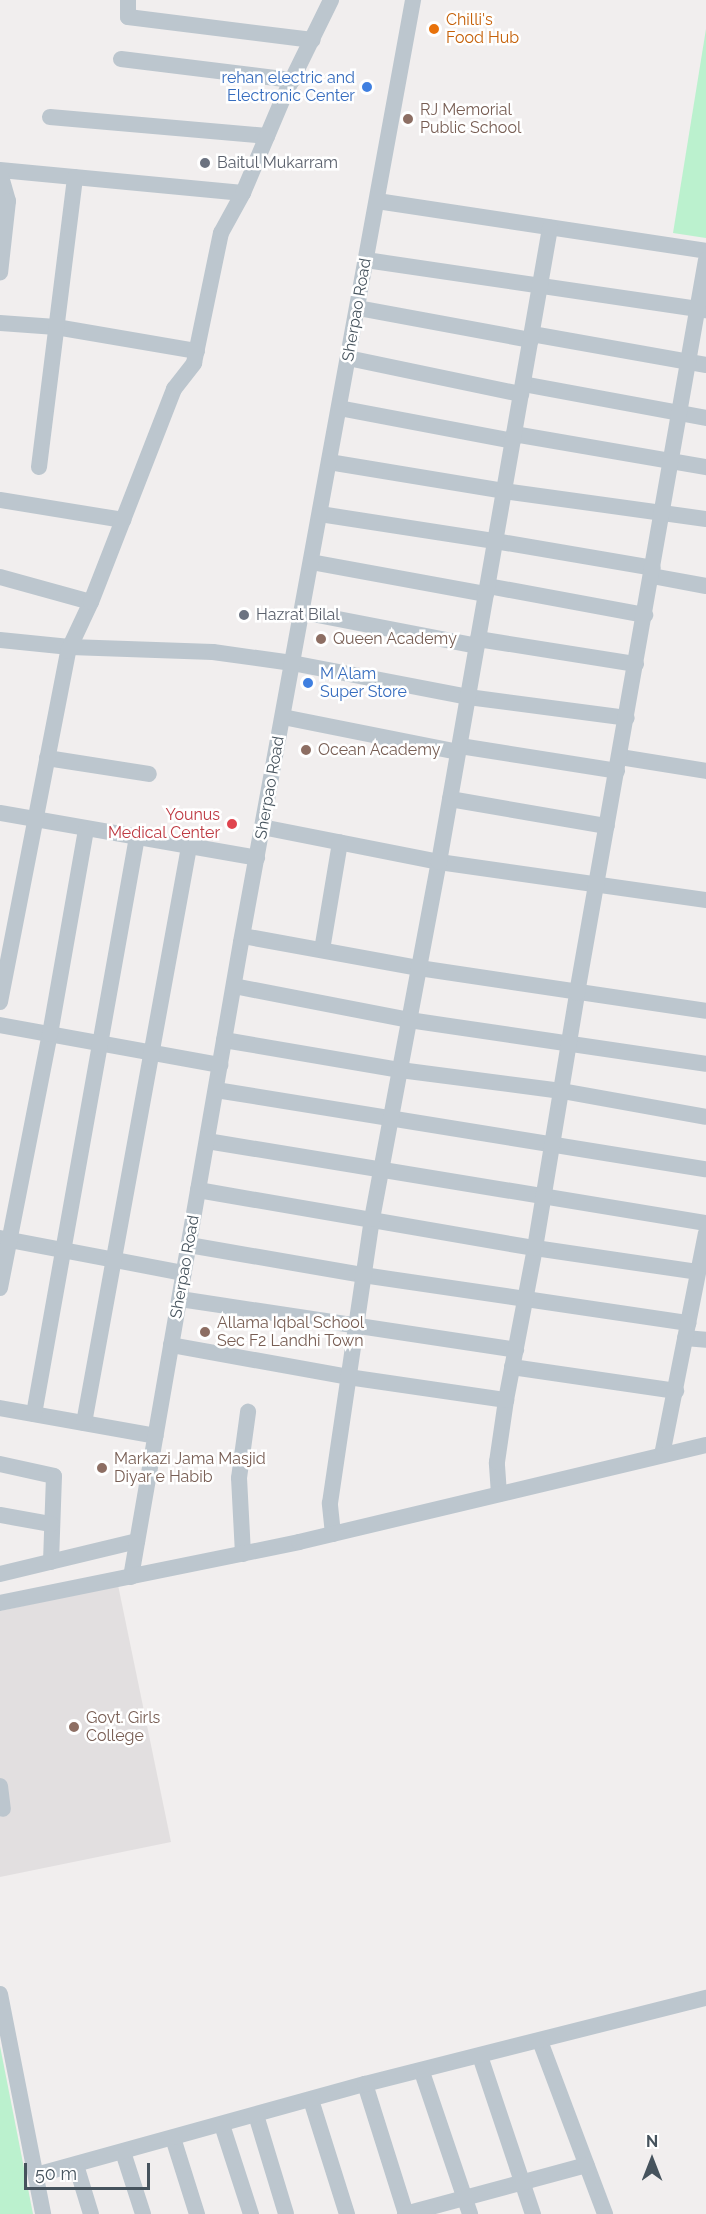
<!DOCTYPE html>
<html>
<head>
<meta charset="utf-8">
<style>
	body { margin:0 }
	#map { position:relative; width:706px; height:2214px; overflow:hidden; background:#f1eeee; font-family:Raleway,sans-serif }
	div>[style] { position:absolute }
	.education>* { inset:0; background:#e2dfe0 }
	.green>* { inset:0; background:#bbf1ce }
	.minor>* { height:16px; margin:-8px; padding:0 8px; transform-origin:8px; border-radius:8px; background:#bcc6ce }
	.dots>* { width:16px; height:16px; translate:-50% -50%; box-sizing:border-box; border:3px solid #fff; border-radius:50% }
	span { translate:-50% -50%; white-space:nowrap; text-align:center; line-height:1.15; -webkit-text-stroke:5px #fff; paint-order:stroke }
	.food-label { font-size:16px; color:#c56008 }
	.left { translate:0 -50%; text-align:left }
	.shop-label { font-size:16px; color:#366cbe }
	.right { translate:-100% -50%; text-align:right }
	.education-label { font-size:16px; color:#785e54 }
	.worship-label { font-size:16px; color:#5b616d }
	.street-label { font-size:16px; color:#46535d }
	.health-label { font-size:16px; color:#be3a42 }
	.north { position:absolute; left:622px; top:2130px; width:60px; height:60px; -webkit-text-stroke:4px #fff; paint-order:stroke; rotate:0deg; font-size:16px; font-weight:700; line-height:24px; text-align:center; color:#46535d }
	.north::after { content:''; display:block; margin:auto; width:21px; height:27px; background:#46535d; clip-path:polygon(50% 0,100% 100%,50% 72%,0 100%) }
	.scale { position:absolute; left:24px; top:2163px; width:126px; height:27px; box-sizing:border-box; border:3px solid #46535d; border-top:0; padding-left:8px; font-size:18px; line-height:21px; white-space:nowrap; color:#46535d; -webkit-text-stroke:4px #fff; paint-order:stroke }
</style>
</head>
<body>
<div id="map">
	<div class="education">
		<i style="clip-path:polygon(118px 1585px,171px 1842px,0 1877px,0 1611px)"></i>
	</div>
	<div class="green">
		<i style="clip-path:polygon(706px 29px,706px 238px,673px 233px)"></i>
		<i style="clip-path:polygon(0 2046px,33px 2214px,0 2214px)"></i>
	</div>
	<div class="minor">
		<i style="left:128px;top:0;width:17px;rotate:90deg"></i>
		<i style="left:128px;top:17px;width:186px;rotate:7.1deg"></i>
		<i style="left:121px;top:59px;width:173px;rotate:7deg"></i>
		<i style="left:50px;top:117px;width:218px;rotate:5deg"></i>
		<i style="left:0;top:170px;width:244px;rotate:5.4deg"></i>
		<i style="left:0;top:173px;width:29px;rotate:74deg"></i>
		<i style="left:8px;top:201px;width:72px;rotate:96.3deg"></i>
		<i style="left:377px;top:201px;width:333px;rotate:8.6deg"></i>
		<i style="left:366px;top:260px;width:344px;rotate:8.4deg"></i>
		<i style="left:358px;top:308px;width:176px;rotate:10.5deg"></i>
		<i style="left:0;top:323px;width:56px;rotate:4.1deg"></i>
		<i style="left:56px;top:327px;width:143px;rotate:9.7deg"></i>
		<i style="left:532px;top:334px;width:177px;rotate:10.1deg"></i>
		<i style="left:348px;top:358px;width:177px;rotate:11.8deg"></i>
		<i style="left:523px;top:384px;width:186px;rotate:10.5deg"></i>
		<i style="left:339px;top:408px;width:177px;rotate:10.7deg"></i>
		<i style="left:514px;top:434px;width:195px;rotate:9.8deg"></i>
		<i style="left:329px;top:462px;width:177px;rotate:9.4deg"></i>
		<i style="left:504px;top:491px;width:204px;rotate:7.9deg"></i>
		<i style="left:39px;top:467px;width:292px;rotate:-82.9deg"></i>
		<i style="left:0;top:500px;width:125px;rotate:9.2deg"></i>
		<i style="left:320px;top:514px;width:177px;rotate:8.8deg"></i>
		<i style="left:495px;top:541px;width:160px;rotate:9.7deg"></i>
		<i style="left:311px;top:562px;width:178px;rotate:10.4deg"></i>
		<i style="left:652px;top:576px;width:55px;rotate:10.5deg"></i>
		<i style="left:0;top:577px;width:94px;rotate:15.4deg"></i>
		<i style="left:488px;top:586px;width:160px;rotate:10.5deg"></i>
		<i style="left:302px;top:612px;width:178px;rotate:11deg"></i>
		<i style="left:478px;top:639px;width:160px;rotate:9deg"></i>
		<i style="left:0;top:640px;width:70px;rotate:5.7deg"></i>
		<i style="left:70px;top:647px;width:143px;rotate:2deg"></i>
		<i style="left:213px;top:652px;width:80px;rotate:7.9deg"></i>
		<i style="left:292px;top:663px;width:179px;rotate:10.9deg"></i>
		<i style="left:468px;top:697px;width:160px;rotate:7.5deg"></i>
		<i style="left:283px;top:717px;width:178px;rotate:11.3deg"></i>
		<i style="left:460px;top:746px;width:159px;rotate:9deg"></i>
		<i style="left:620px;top:757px;width:87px;rotate:9.2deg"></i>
		<i style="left:47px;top:758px;width:103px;rotate:8.9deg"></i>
		<i style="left:450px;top:799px;width:159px;rotate:9.8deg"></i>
		<i style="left:0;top:813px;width:261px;rotate:9.9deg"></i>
		<i style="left:262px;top:827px;width:180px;rotate:11.2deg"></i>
		<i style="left:439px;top:862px;width:270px;rotate:8.1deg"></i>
		<i style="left:243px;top:936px;width:179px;rotate:10.3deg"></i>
		<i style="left:419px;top:968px;width:290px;rotate:8.5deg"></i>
		<i style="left:322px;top:950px;width:109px;rotate:-80.5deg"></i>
		<i style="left:234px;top:986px;width:178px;rotate:11deg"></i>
		<i style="left:409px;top:1020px;width:300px;rotate:8.4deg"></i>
		<i style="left:0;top:1002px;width:358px;rotate:-79deg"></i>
		<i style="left:68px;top:651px;width:54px;rotate:-64.9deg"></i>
		<i style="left:91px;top:602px;width:229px;rotate:-68.7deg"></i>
		<i style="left:174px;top:389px;width:33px;rotate:-52deg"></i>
		<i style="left:194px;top:363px;width:133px;rotate:-78.3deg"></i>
		<i style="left:221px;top:233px;width:46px;rotate:-61.2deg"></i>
		<i style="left:243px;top:193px;width:105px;rotate:-67.1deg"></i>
		<i style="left:284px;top:96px;width:107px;rotate:-63.9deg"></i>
		<i style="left:0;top:1025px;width:224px;rotate:10.3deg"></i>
		<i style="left:224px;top:1040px;width:179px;rotate:9.7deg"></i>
		<i style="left:400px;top:1070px;width:163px;rotate:7.4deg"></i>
		<i style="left:562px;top:1091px;width:146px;rotate:10.2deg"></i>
		<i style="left:216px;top:1090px;width:496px;rotate:9.2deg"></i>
		<i style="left:207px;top:1141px;width:506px;rotate:9.33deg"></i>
		<i style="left:198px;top:1190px;width:342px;rotate:9.8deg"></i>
		<i style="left:535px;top:1248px;width:164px;rotate:8.4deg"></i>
		<i style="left:0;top:1238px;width:187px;rotate:10.8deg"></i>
		<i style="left:189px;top:1245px;width:177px;rotate:9.8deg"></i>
		<i style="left:363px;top:1275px;width:329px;rotate:8.4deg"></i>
		<i style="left:0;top:1288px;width:259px;rotate:-78.9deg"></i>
		<i style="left:50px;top:1034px;width:208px;rotate:-80deg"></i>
		<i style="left:180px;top:1299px;width:340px;rotate:8.6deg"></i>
		<i style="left:685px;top:1338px;width:21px;rotate:5deg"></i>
		<i style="left:171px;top:1345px;width:180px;rotate:10.2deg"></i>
		<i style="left:348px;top:1377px;width:160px;rotate:8.3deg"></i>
		<i style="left:512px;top:1367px;width:166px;rotate:8.3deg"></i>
		<i style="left:0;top:1408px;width:158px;rotate:10.2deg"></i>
		<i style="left:34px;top:1414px;width:586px;rotate:-79.88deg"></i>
		<i style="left:84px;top:1423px;width:585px;rotate:-79.67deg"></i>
		<i style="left:662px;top:1455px;width:226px;rotate:-78.8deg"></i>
		<i style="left:0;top:1464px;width:55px;rotate:12.5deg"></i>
		<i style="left:54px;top:1476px;width:86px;rotate:92deg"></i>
		<i style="left:499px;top:1494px;width:32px;rotate:-94deg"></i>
		<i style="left:497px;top:1462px;width:63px;rotate:-81.7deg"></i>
		<i style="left:506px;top:1400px;width:155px;rotate:-79.2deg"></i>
		<i style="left:535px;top:1248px;width:258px;rotate:-80.6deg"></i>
		<i style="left:577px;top:993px;width:744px;rotate:-80.02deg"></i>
		<i style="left:0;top:1515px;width:52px;rotate:10deg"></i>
		<i style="left:333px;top:1534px;width:31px;rotate:-96deg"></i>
		<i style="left:330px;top:1503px;width:287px;rotate:-81.6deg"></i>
		<i style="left:372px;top:1219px;width:363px;rotate:-79.4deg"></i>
		<i style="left:439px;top:862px;width:644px;rotate:-80.07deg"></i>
		<i style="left:243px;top:1554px;width:76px;rotate:-93deg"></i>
		<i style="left:239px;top:1478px;width:67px;rotate:-82.2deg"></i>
		<i style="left:0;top:1574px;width:141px;rotate:-13.5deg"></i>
		<i style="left:131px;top:1577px;width:644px;rotate:-80.17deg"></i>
		<i style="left:241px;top:942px;width:958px;rotate:-79.65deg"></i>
		<i style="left:0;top:1603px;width:305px;rotate:-11.5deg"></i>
		<i style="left:299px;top:1542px;width:418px;rotate:-13.4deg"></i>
		<i style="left:0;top:1786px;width:23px;rotate:83deg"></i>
		<i style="left:0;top:1994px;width:224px;rotate:78.9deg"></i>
		<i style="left:540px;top:2041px;width:185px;rotate:69.4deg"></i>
		<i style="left:480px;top:2056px;width:167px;rotate:71.5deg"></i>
		<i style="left:422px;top:2072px;width:150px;rotate:71.3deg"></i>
		<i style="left:365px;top:2084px;width:136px;rotate:72.5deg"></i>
		<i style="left:311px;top:2100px;width:120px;rotate:72.5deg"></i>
		<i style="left:256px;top:2115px;width:103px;rotate:73.1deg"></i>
		<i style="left:222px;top:2125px;width:94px;rotate:72deg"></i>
		<i style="left:173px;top:2138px;width:80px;rotate:72.5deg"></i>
		<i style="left:123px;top:2152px;width:65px;rotate:72.1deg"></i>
		<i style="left:76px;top:2165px;width:51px;rotate:73deg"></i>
		<i style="left:36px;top:2175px;width:341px;rotate:-15.5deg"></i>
		<i style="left:365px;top:2084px;width:352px;rotate:-14.2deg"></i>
		<i style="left:405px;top:2214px;width:188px;rotate:-15.1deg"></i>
	</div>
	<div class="dots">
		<i style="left:434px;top:29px;background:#e8710a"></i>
		<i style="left:367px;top:87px;background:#3f7fe0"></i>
		<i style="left:408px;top:119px;background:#8d6e63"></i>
		<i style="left:205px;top:163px;background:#6b7280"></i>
		<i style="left:244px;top:615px;background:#6b7280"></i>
		<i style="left:321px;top:639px;background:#8d6e63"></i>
		<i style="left:308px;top:683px;background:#3f7fe0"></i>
		<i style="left:306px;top:750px;background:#8d6e63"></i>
		<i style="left:232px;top:824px;background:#e0444e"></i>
		<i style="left:205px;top:1332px;background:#8d6e63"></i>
		<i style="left:102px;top:1468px;background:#8d6e63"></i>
		<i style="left:74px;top:1727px;background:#8d6e63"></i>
	</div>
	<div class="food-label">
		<span class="left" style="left:446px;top:29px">Chilli's<br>Food Hub</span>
	</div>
	<div class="shop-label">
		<span class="right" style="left:355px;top:87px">rehan electric and<br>Electronic Center</span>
		<span class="left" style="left:320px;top:683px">M Alam<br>Super Store</span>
	</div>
	<div class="education-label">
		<span class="left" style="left:420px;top:119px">RJ Memorial<br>Public School</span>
		<span class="left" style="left:333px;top:639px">Queen Academy</span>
		<span class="left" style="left:318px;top:750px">Ocean Academy</span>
		<span class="left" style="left:217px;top:1332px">Allama Iqbal School<br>Sec F2 Landhi Town</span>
		<span class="left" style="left:114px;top:1468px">Markazi Jama Masjid<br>Diyar e Habib</span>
		<span class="left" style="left:86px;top:1727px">Govt. Girls<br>College</span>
	</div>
	<div class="worship-label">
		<span class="left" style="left:217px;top:163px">Baitul Mukarram</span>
		<span class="left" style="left:256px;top:615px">Hazrat Bilal</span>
	</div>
	<div class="street-label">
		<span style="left:357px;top:310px;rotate:-80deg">Sherpao Road</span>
		<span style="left:270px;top:788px;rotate:-80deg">Sherpao Road</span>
		<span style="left:185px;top:1267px;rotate:-80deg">Sherpao Road</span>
	</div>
	<div class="health-label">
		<span class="right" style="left:220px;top:824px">Younus<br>Medical Center</span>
	</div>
	<div class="north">N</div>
	<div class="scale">50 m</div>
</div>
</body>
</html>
